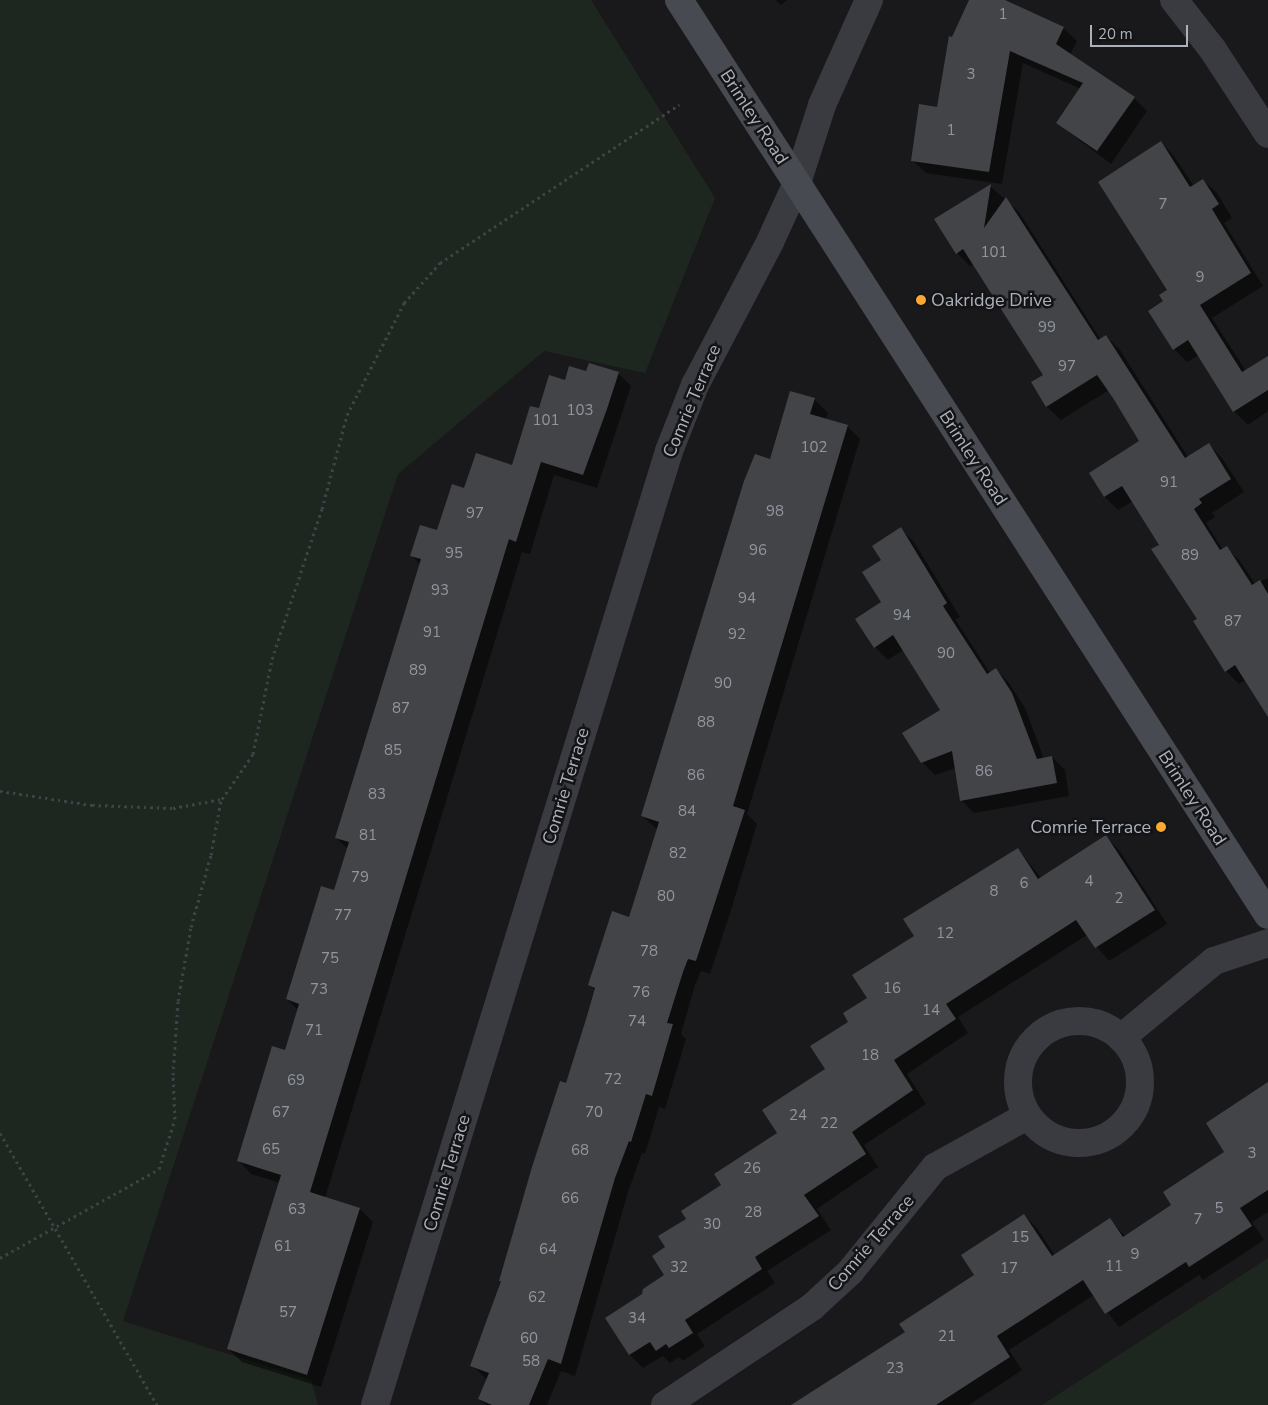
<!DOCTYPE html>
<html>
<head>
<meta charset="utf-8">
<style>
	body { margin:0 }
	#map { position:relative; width:1268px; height:1405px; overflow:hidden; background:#19191b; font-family:"Nunito Sans",sans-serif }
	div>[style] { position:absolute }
	.green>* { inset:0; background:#1e271f }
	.shadow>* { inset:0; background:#0007 }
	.building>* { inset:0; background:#434448 }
	.path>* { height:3px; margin-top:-1.5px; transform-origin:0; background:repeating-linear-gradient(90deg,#404248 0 2.5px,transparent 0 6.5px) }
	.minor>* { height:28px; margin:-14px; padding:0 14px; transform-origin:14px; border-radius:14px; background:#3a3b41 }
	.minor>.ring { margin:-14px; padding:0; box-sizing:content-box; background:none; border:28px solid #3a3b41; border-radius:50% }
	.tertiary>* { height:28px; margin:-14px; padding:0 14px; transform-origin:14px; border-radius:14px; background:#3a3b41 }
	.secondary>* { height:28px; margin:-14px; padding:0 14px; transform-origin:14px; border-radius:14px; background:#484a51 }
	.dots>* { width:14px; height:14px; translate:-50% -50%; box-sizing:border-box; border:2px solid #141416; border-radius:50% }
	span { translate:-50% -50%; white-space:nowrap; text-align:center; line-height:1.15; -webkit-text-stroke:5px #141416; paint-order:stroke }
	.number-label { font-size:15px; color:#91969e }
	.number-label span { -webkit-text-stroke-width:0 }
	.street-label { font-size:18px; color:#abb1bb }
	.poi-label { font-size:18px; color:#abb1bb }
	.left { translate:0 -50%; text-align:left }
	.right { translate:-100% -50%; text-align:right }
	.scale { position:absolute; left:1090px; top:25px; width:98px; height:22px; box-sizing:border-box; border:2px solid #abb1bb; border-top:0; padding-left:6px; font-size:15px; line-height:18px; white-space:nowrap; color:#abb1bb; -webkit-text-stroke:4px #141416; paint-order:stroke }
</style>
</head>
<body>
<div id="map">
	<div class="green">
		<i style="clip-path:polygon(0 0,591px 0,715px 198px,645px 373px,544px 351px,398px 474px,123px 1321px,311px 1380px,318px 1405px,0 1405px)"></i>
		<i style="clip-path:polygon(1268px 1258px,1268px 1405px,1042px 1405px)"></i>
	</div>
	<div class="shadow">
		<i style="clip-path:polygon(776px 0,787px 0,781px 5px)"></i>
		<i style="clip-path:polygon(971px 0,1001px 0,1063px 28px,1077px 41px,1070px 55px,1134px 98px,1147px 111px,1111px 164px,1057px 123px,1081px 89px,1023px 63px,1002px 184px,926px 173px,912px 160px,938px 108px,953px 38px)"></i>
		<i style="clip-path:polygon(1161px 142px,1174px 156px,1194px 186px,1203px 180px,1217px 193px,1232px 218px,1224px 223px,1263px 286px,1212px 318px,1246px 371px,1268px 357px,1268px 411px,1248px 425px,1234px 411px,1199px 355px,1187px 362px,1174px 349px)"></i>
		<i style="clip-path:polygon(990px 186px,1019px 212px,1101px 340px,1106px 336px,1120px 350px,1188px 457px,1208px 444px,1222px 458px,1244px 492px,1212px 513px,1215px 517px,1206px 523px,1223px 550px,1227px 548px,1240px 561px,1255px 584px,1268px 578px,1268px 713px,1246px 680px,1239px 684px,1226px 671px,1160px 545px,1133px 501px,1118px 510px,1105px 497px,1090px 473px,1141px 441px,1109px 390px,1061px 420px,1047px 407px,1032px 383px,1045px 375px,974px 264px,970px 266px,957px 253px)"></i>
		<i style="clip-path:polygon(587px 373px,618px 373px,631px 386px,597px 488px,554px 475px,530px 554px,522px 552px,325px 1198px,360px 1209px,373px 1222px,321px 1387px,242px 1362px,228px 1349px,280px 1183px,251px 1174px,238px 1160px,285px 1052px,298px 1010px,287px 999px,335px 891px,348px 849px,336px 838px,421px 565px,411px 555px,438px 532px,465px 490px,513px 466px,540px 410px,566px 382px)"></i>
		<i style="clip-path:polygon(814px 399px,828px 413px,826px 419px,847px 426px,860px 439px,747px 814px,757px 824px,732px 907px,710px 974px,701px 971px,695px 985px,681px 1034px,686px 1039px,665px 1109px,659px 1107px,645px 1154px,642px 1153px,628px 1192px,575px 1376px,561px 1371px,547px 1405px,486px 1405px,479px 1399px,487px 1380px,472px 1365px,567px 1085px,596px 991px,590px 985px,630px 918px,658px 830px,642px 816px,771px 460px)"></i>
		<i style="clip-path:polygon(901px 529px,914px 542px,960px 617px,955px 619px,990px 673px,996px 669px,1009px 683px,1025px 708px,1044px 759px,1052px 757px,1065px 770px,1069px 796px,974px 813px,961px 800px,956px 768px,935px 775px,922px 762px,942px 710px,903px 650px,888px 660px,875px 647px,883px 602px,883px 561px)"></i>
		<i style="clip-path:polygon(1106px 837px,1119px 850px,1167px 924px,1109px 961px,1087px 935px,958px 1017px,968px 1033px,907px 1074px,926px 1104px,864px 1145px,878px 1167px,817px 1209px,831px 1230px,767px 1271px,775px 1283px,697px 1334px,705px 1346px,683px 1361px,679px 1357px,670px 1363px,663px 1356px,643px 1368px,630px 1355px,607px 1318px,643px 1295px,665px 1275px,667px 1248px,688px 1219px,779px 1133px,826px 1070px,850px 1022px,916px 936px,1018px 849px,1041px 878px)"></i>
		<i style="clip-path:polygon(1268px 1089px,1268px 1212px,1252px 1222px,1264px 1240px,1203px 1280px,1199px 1275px,1119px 1327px,1094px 1295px,1009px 1350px,1022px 1370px,969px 1405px,794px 1405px,907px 1333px,976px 1276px,1024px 1215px,1037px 1228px,1055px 1256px,1110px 1220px,1126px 1237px,1173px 1206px,1226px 1152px)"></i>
	</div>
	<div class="building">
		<i style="clip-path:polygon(969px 0,1005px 0,1064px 27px,1056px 44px,1135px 97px,1097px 151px,1056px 123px,1083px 83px,1010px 51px,989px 172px,911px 161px,919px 104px,937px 107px,949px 36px,952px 37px)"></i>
		<i style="clip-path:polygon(1161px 141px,1190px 187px,1203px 179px,1219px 204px,1212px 209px,1251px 273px,1200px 305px,1242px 372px,1268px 356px,1268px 390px,1233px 412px,1188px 340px,1173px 350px,1148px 311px,1163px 301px,1159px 295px,1167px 290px,1098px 182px)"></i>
		<i style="clip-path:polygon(991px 184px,984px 228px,1006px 197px,1098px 340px,1106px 335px,1185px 458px,1209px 443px,1231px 479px,1199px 499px,1202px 503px,1194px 509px,1220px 550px,1227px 546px,1252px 585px,1260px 580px,1268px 594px,1268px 717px,1235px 665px,1225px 672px,1193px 621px,1197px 619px,1151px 549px,1159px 545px,1122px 486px,1104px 497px,1089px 473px,1139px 441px,1113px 398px,1097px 375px,1046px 407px,1031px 382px,1043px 375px,963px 249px,956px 254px,934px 219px)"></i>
		<i style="clip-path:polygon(589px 363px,619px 372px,607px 409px,583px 475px,541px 462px,516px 542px,509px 539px,310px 1192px,360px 1208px,307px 1375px,227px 1349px,281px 1175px,237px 1161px,272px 1046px,285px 1050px,299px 1004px,286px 999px,321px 886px,334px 890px,349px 842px,335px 838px,421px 559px,410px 556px,420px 525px,437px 530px,452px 484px,464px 488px,476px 453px,512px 465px,530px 406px,539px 408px,549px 375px,565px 380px,569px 366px,586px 371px)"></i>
		<i style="clip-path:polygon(790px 391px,815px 398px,810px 414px,848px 425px,733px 806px,745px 810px,696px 961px,688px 959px,683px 972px,667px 1023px,673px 1024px,652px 1096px,646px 1094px,631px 1142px,629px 1141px,615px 1178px,561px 1364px,548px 1359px,529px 1405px,492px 1405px,478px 1399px,489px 1373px,470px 1366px,501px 1281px,499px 1281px,532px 1167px,560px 1081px,566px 1083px,587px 1016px,595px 988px,588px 985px,612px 911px,629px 917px,659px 822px,641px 816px,744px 481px,755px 454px,770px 459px)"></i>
		<i style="clip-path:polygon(901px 527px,947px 603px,943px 606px,987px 674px,996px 668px,1012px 693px,1037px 759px,1052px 756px,1057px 783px,960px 801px,952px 751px,921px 763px,902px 733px,940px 710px,893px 635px,874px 648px,855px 619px,881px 602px,862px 572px,881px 560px,872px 546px)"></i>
		<i style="clip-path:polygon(1106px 835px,1155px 910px,1095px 948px,1076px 920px,946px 1004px,956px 1019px,894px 1060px,913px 1090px,852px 1132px,866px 1154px,804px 1195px,819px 1216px,755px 1257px,762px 1269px,685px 1320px,693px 1333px,669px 1348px,666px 1344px,656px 1351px,650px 1342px,629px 1355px,605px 1318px,642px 1294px,643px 1289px,664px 1275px,652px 1256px,665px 1247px,658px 1236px,686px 1219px,681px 1211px,721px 1185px,714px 1174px,777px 1133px,762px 1110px,825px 1069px,810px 1046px,848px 1022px,843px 1013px,867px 998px,852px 975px,914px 936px,903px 919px,1018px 848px,1038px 879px)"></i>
		<i style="clip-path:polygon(1268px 1082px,1268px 1190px,1240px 1208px,1252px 1226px,1189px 1267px,1186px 1262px,1105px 1314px,1083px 1280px,997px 1336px,1010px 1357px,936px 1405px,791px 1405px,905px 1332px,899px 1324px,974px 1275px,961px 1255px,1024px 1214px,1052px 1256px,1110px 1218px,1123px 1237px,1171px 1205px,1163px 1192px,1224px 1152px,1206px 1123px)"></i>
	</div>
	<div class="path">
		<i style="left:0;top:791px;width:93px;rotate:8.7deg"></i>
		<i style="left:92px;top:805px;width:81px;rotate:2.1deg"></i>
		<i style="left:173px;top:808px;width:50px;rotate:-10.4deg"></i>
		<i style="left:222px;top:799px;width:55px;rotate:-55.4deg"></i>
		<i style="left:253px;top:754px;width:97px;rotate:-78.7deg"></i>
		<i style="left:272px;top:659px;width:158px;rotate:-71.6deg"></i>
		<i style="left:322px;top:509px;width:97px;rotate:-75.1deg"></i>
		<i style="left:347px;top:415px;width:126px;rotate:-63deg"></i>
		<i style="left:404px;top:303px;width:54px;rotate:-48deg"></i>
		<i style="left:440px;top:263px;width:287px;rotate:-33.5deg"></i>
		<i style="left:0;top:1133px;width:314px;rotate:60deg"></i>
		<i style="left:0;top:1258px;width:182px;rotate:-29.2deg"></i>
		<i style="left:159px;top:1169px;width:52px;rotate:-72.3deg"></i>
		<i style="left:175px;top:1119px;width:44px;rotate:-92.6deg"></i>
		<i style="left:173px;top:1075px;width:74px;rotate:-86.1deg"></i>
		<i style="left:178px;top:1001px;width:75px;rotate:-80deg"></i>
		<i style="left:191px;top:927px;width:75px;rotate:-74.5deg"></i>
		<i style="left:211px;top:855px;width:56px;rotate:-79.7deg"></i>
	</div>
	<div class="minor">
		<i style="left:1174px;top:0;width:63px;rotate:52deg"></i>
		<i style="left:1213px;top:50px;width:100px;rotate:56.8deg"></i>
		<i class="ring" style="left:1018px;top:1021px;width:94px;height:94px"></i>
		<i style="left:1121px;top:1038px;width:121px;rotate:-39.6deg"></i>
		<i style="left:1214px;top:961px;width:57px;rotate:-18.4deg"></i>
		<i style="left:375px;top:1405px;width:998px;rotate:-72.87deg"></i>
		<i style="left:669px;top:451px;width:71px;rotate:-68.5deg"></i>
		<i style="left:695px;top:385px;width:161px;rotate:-62.3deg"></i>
		<i style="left:770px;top:242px;width:65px;rotate:-65.4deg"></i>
		<i style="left:665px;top:1405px;width:177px;rotate:-33.7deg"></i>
		<i style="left:812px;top:1307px;width:52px;rotate:-42.6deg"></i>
		<i style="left:850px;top:1272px;width:135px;rotate:-51deg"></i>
		<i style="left:935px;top:1167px;width:105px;rotate:-29deg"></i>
	</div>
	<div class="tertiary">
		<i style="left:797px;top:183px;width:82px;rotate:-72.2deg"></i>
		<i style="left:822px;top:105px;width:115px;rotate:-65.9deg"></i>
	</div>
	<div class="secondary">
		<i style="left:679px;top:0;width:1088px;rotate:57.23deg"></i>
	</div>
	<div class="dots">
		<i style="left:921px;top:300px;background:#fba931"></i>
		<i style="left:1161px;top:827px;background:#fba931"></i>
	</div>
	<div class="number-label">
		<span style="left:1003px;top:15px">1</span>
		<span style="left:971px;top:75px">3</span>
		<span style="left:951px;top:131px">1</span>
		<span style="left:1163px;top:205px">7</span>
		<span style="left:994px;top:253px">101</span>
		<span style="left:1200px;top:278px">9</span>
		<span style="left:1047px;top:328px">99</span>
		<span style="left:1067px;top:367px">97</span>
		<span style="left:580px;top:411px">103</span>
		<span style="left:546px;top:421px">101</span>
		<span style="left:814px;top:448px">102</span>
		<span style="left:1169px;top:483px">91</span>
		<span style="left:775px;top:512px">98</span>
		<span style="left:475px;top:514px">97</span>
		<span style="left:758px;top:551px">96</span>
		<span style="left:454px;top:554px">95</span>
		<span style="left:1190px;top:556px">89</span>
		<span style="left:440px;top:591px">93</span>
		<span style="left:747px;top:599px">94</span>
		<span style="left:902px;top:616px">94</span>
		<span style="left:1233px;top:622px">87</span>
		<span style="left:432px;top:633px">91</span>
		<span style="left:737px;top:635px">92</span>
		<span style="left:946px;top:654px">90</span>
		<span style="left:418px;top:671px">89</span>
		<span style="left:723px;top:684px">90</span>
		<span style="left:401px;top:709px">87</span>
		<span style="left:706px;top:723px">88</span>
		<span style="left:393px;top:751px">85</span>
		<span style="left:984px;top:772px">86</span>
		<span style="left:696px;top:776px">86</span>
		<span style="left:377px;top:795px">83</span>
		<span style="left:687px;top:812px">84</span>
		<span style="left:368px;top:836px">81</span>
		<span style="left:678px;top:854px">82</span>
		<span style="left:360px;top:878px">79</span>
		<span style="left:1089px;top:882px">4</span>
		<span style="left:1024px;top:884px">6</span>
		<span style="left:994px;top:892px">8</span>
		<span style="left:666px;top:897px">80</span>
		<span style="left:1119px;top:899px">2</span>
		<span style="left:343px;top:916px">77</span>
		<span style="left:945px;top:934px">12</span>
		<span style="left:649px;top:952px">78</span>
		<span style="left:330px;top:959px">75</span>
		<span style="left:892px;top:989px">16</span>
		<span style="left:319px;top:990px">73</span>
		<span style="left:641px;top:993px">76</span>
		<span style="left:931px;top:1011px">14</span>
		<span style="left:637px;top:1022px">74</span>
		<span style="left:314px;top:1031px">71</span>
		<span style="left:870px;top:1056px">18</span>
		<span style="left:613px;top:1080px">72</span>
		<span style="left:296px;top:1081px">69</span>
		<span style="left:281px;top:1113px">67</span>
		<span style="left:594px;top:1113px">70</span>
		<span style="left:798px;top:1116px">24</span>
		<span style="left:829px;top:1124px">22</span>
		<span style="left:271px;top:1150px">65</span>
		<span style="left:580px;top:1151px">68</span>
		<span style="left:1252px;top:1154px">3</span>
		<span style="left:752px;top:1169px">26</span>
		<span style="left:570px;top:1199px">66</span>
		<span style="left:1219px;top:1209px">5</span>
		<span style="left:297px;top:1210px">63</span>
		<span style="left:753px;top:1213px">28</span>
		<span style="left:1198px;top:1220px">7</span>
		<span style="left:712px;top:1225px">30</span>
		<span style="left:1020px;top:1238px">15</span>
		<span style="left:283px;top:1247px">61</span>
		<span style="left:548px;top:1250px">64</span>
		<span style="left:1135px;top:1255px">9</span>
		<span style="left:1114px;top:1267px">11</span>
		<span style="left:679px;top:1268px">32</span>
		<span style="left:1009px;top:1269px">17</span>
		<span style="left:537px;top:1298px">62</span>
		<span style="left:288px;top:1313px">57</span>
		<span style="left:637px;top:1319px">34</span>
		<span style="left:947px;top:1337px">21</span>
		<span style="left:529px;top:1339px">60</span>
		<span style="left:531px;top:1362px">58</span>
		<span style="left:895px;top:1369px">23</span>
	</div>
	<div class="street-label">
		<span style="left:754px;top:117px;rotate:57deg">Brimley Road</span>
		<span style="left:692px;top:401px;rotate:-67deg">Comrie Terrace</span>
		<span style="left:973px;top:458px;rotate:57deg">Brimley Road</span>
		<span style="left:566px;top:786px;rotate:-73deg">Comrie Terrace</span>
		<span style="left:1192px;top:798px;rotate:57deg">Brimley Road</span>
		<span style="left:447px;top:1173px;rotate:-73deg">Comrie Terrace</span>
		<span style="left:871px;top:1243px;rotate:-49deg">Comrie Terrace</span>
	</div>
	<div class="poi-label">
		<span class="left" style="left:931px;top:300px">Oakridge Drive</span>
		<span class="right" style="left:1151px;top:827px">Comrie Terrace</span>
	</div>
	<div class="scale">20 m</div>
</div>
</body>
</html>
